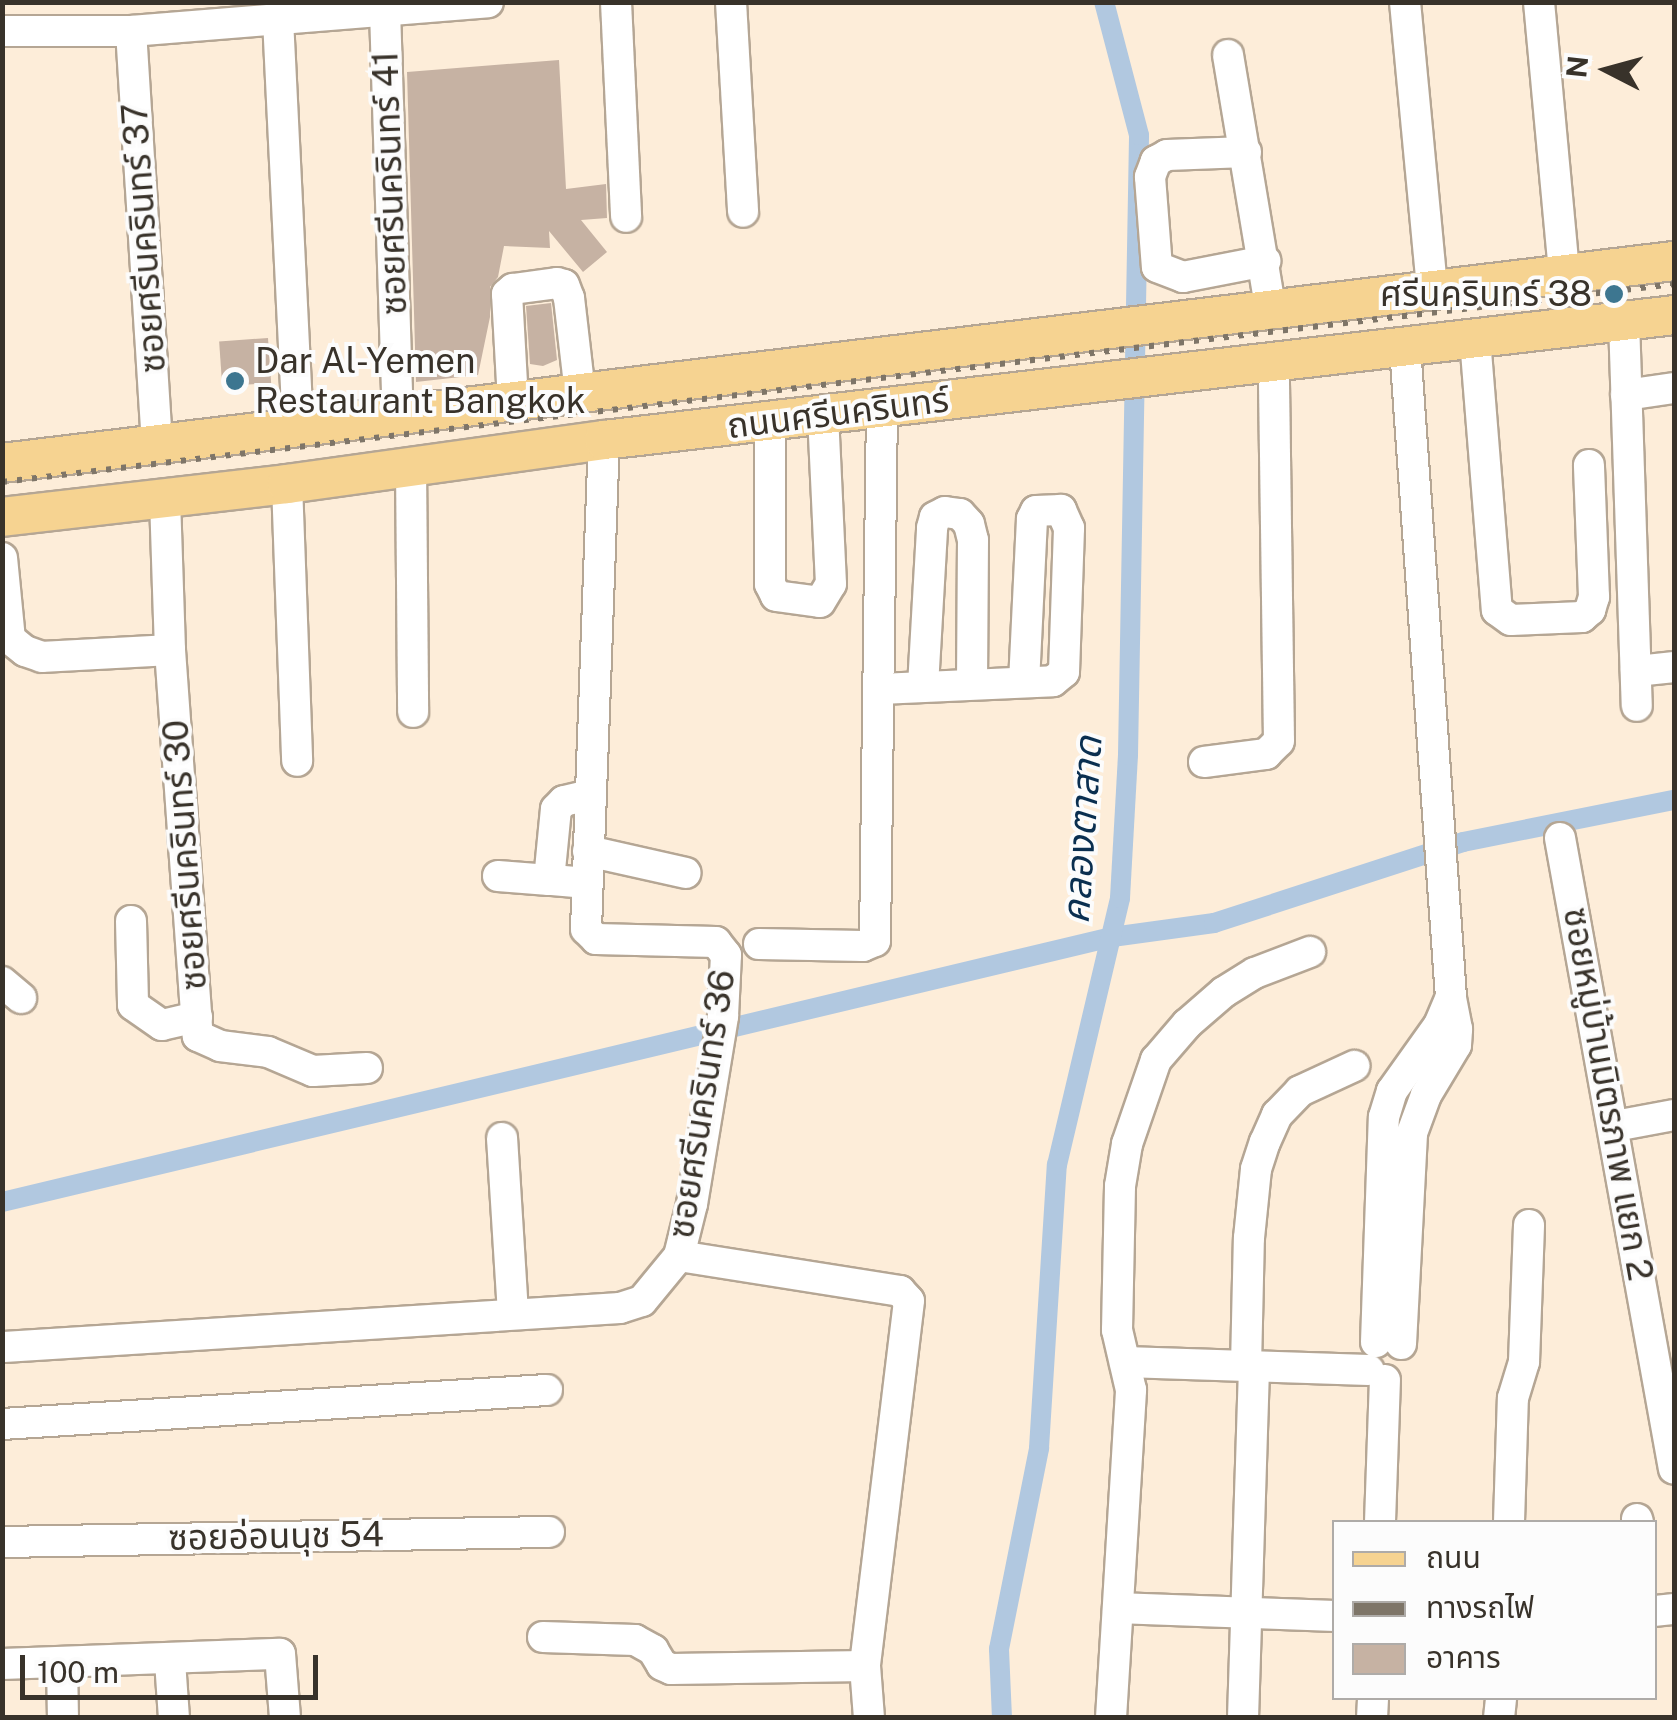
<!DOCTYPE html>
<html>
<head>
<meta charset="utf-8">
<style>
	body { margin:0 }
	#map { position:relative; width:1677px; height:1720px; overflow:hidden; background:#fdedd9; font-family:"Public Sans","Noto Sans Thai",sans-serif }
	div>[style] { position:absolute }
	.canal>* { height:20px; margin:-10px; padding:0 10px; transform-origin:10px; border-radius:10px; background:#b1c8e0 }
	.building>* { inset:0; background:#c6b2a3; transform-origin:0 0 }
	.roads { filter:drop-shadow(2px 0 #b5a694) drop-shadow(-2px 0 #b5a694) drop-shadow(0 2px #b5a694) drop-shadow(0 -2px #b5a694) }
	.minor>* { height:30px; margin:-15px; padding:0 15px; transform-origin:15px; border-radius:15px; background:#fff }
	.major>* { height:38px; margin:-19px; padding:0 19px; transform-origin:19px; border-radius:19px; background:#f6d391 }
	.rail>* { height:6px; margin-top:-3px; transform-origin:0; background:repeating-linear-gradient(90deg,#7e7568 0 5px,transparent 0 15px) }
	.dots>* { width:28px; height:28px; translate:-50% -50%; box-sizing:border-box; border:5px solid #fcfcfc; border-radius:50% }
	span { translate:-50% -50%; white-space:nowrap; text-align:center; line-height:1.15; -webkit-text-stroke:8px #fcfcfc; paint-order:stroke }
	.street-label { font-size:35px; color:#38322a }
	.poi-label { font-size:35px; color:#38322a }
	.right { translate:-100% -50%; text-align:right }
	.left { translate:0 -50%; text-align:left }
	.water-label { font-size:38px; color:#0a2f50; font-style:italic }
	.frame { position:absolute; inset:0; border:5px solid #38322a; pointer-events:none }
	.legend { position:absolute; left:1332px; top:1520px; width:325px; height:180px; box-sizing:border-box; background:#fcfcfc; border:2px solid #aeaba8; margin:0; padding:12px 18px; list-style:none; font-size:30px; color:#38322a }
	.legend li { display:flex; align-items:center; gap:20px; height:50px }
	.legend b { width:50px; border:2px solid #aeaba8 }
	.north { position:absolute; left:1557px; top:20px; width:100px; height:100px; -webkit-text-stroke:8px #fcfcfc; paint-order:stroke; rotate:276deg; font-size:28px; font-weight:700; line-height:40px; text-align:center; color:#38322a }
	.north::after { content:''; display:block; margin:auto; width:35px; height:45px; background:#38322a; clip-path:polygon(50% 0,100% 100%,50% 72%,0 100%) }
	.scale { position:absolute; left:20px; top:1655px; width:298px; height:45px; box-sizing:border-box; border:5px solid #38322a; border-top:0; padding-left:12px; font-size:30px; line-height:35px; white-space:nowrap; color:#38322a; -webkit-text-stroke:8px #fcfcfc; paint-order:stroke }
</style>
</head>
<body>
<div id="map">
	<div class="canal">
		<i style="left:2px;top:1202px;width:1141px;rotate:-13.43deg"></i>
		<i style="left:1112px;top:937px;width:103px;rotate:-7.8deg"></i>
		<i style="left:1214px;top:923px;width:262px;rotate:-18deg"></i>
		<i style="left:1463px;top:842px;width:215px;rotate:-11.3deg"></i>
		<i style="left:1002px;top:1718px;width:69px;rotate:-92.5deg"></i>
		<i style="left:999px;top:1649px;width:205px;rotate:-78.7deg"></i>
		<i style="left:1039px;top:1448px;width:284px;rotate:-86.4deg"></i>
		<i style="left:1057px;top:1165px;width:274px;rotate:-76.7deg"></i>
		<i style="left:1120px;top:898px;width:143px;rotate:-86.8deg"></i>
		<i style="left:1128px;top:755px;width:620px;rotate:-88.98deg"></i>
		<i style="left:1139px;top:135px;width:138px;rotate:-104.7deg"></i>
	</div>
	<div class="building">
		<i style="clip-path:polygon(559px 60px,566px 189px,606px 184px,607px 218px,581px 220px,607px 252px,583px 272px,549px 231px,550px 248px,504px 246px,498px 277px,490px 287px,490px 317px,478px 375px,416px 382px,407px 72px)"></i>
		<i style="clip-path:polygon(551px 303px,557px 360px,543px 366px,530px 364px,526px 306px)"></i>
		<i style="left:268px;top:338px;width:45px;height:49px;rotate:86deg"></i>
	</div>
	<div class="roads">
		<div class="minor">
			<i style="left:616px;top:2px;width:215px;rotate:87.3deg"></i>
			<i style="left:731px;top:2px;width:210px;rotate:86.7deg"></i>
			<i style="left:1405px;top:2px;width:288px;rotate:84.6deg"></i>
			<i style="left:1539px;top:2px;width:273px;rotate:84.7deg"></i>
			<i style="left:385px;top:10px;width:405px;rotate:88.2deg"></i>
			<i style="left:278px;top:19px;width:406px;rotate:87.2deg"></i>
			<i style="left:2px;top:31px;width:129px"></i>
			<i style="left:131px;top:31px;width:358px;rotate:-4.6deg"></i>
			<i style="left:131px;top:31px;width:415px;rotate:86.4deg"></i>
			<i style="left:1228px;top:55px;width:255px;rotate:80.5deg"></i>
			<i style="left:1246px;top:152px;width:79px;rotate:177.8deg"></i>
			<i style="left:1167px;top:155px;width:13px;rotate:151deg"></i>
			<i style="left:1156px;top:161px;width:17px;rotate:111deg"></i>
			<i style="left:1150px;top:177px;width:90px;rotate:85.6deg"></i>
			<i style="left:1157px;top:267px;width:28px;rotate:21deg"></i>
			<i style="left:1183px;top:277px;width:84px;rotate:-11deg"></i>
			<i style="left:1624px;top:321px;width:385px;rotate:88.1deg"></i>
			<i style="left:1475px;top:339px;width:272px;rotate:85.4deg"></i>
			<i style="left:1497px;top:610px;width:17px;rotate:36deg"></i>
			<i style="left:1511px;top:620px;width:71px;rotate:-2.4deg"></i>
			<i style="left:1582px;top:617px;width:11px;rotate:-41deg"></i>
			<i style="left:1590px;top:610px;width:14px;rotate:-73deg"></i>
			<i style="left:1594px;top:597px;width:132px;rotate:-92.2deg"></i>
			<i style="left:1626px;top:395px;width:49px;rotate:-8.3deg"></i>
			<i style="left:513px;top:401px;width:107px;rotate:-93.2deg"></i>
			<i style="left:507px;top:294px;width:8px;rotate:-40deg"></i>
			<i style="left:513px;top:289px;width:44px;rotate:-7.8deg"></i>
			<i style="left:557px;top:283px;width:7px;rotate:16deg"></i>
			<i style="left:564px;top:285px;width:14px;rotate:69deg"></i>
			<i style="left:569px;top:298px;width:96px;rotate:83.4deg"></i>
			<i style="left:770px;top:421px;width:163px;rotate:90deg"></i>
			<i style="left:770px;top:584px;width:13px;rotate:63deg"></i>
			<i style="left:776px;top:596px;width:44px;rotate:7.8deg"></i>
			<i style="left:820px;top:602px;width:21px;rotate:-59deg"></i>
			<i style="left:831px;top:584px;width:169px;rotate:-92.7deg"></i>
			<i style="left:411px;top:465px;width:247px;rotate:89.5deg"></i>
			<i style="left:287px;top:484px;width:277px;rotate:87.9deg"></i>
			<i style="left:165px;top:499px;width:151px;rotate:88.1deg"></i>
			<i style="left:170px;top:650px;width:387px;rotate:85.9deg"></i>
			<i style="left:198px;top:1036px;width:24px;rotate:24deg"></i>
			<i style="left:220px;top:1046px;width:48px;rotate:7.1deg"></i>
			<i style="left:268px;top:1052px;width:49px;rotate:22.9deg"></i>
			<i style="left:313px;top:1071px;width:54px;rotate:-3.2deg"></i>
			<i style="left:2px;top:558px;width:81px;rotate:84.4deg"></i>
			<i style="left:10px;top:639px;width:19px;rotate:39deg"></i>
			<i style="left:25px;top:651px;width:18px;rotate:19deg"></i>
			<i style="left:42px;top:657px;width:128px;rotate:-3.1deg"></i>
			<i style="left:1636px;top:671px;width:38px;rotate:-6deg"></i>
			<i style="left:923px;top:686px;width:158px;rotate:-86.7deg"></i>
			<i style="left:932px;top:528px;width:11px;rotate:-75deg"></i>
			<i style="left:935px;top:517px;width:11px;rotate:-27deg"></i>
			<i style="left:945px;top:512px;width:15px;rotate:8deg"></i>
			<i style="left:960px;top:514px;width:13px;rotate:48deg"></i>
			<i style="left:969px;top:524px;width:16px;rotate:76deg"></i>
			<i style="left:973px;top:540px;width:143px;rotate:90.4deg"></i>
			<i style="left:880px;top:689px;width:173px;rotate:-2.6deg"></i>
			<i style="left:1053px;top:681px;width:14px;rotate:-39deg"></i>
			<i style="left:1064px;top:672px;width:144px;rotate:-88deg"></i>
			<i style="left:1069px;top:528px;width:20px;rotate:-114deg"></i>
			<i style="left:1061px;top:510px;width:25px;rotate:178deg"></i>
			<i style="left:1036px;top:511px;width:9px;rotate:117deg"></i>
			<i style="left:1032px;top:519px;width:161px;rotate:92.8deg"></i>
			<i style="left:1204px;top:762px;width:63px;rotate:-7.4deg"></i>
			<i style="left:1266px;top:754px;width:18px;rotate:-45deg"></i>
			<i style="left:1279px;top:741px;width:378px;rotate:-90.8deg"></i>
			<i style="left:1560px;top:838px;width:641px;rotate:79.76deg"></i>
			<i style="left:588px;top:851px;width:100px;rotate:12.7deg"></i>
			<i style="left:498px;top:876px;width:51px;rotate:4.5deg"></i>
			<i style="left:587px;top:883px;width:38px;rotate:-175deg"></i>
			<i style="left:549px;top:880px;width:71px;rotate:-84.4deg"></i>
			<i style="left:556px;top:809px;width:11px;rotate:-45deg"></i>
			<i style="left:564px;top:801px;width:27px;rotate:-13deg"></i>
			<i style="left:131px;top:921px;width:84px;rotate:88.6deg"></i>
			<i style="left:133px;top:1005px;width:35px;rotate:35deg"></i>
			<i style="left:162px;top:1025px;width:36px;rotate:-13deg"></i>
			<i style="left:759px;top:944px;width:104px;rotate:1.1deg"></i>
			<i style="left:863px;top:946px;width:13px;rotate:-23deg"></i>
			<i style="left:875px;top:941px;width:533px;rotate:-89.25deg"></i>
			<i style="left:2px;top:982px;width:25px;rotate:40deg"></i>
			<i style="left:1615px;top:1126px;width:60px;rotate:-10.6deg"></i>
			<i style="left:502px;top:1138px;width:174px;rotate:86.4deg"></i>
			<i style="left:679px;top:1256px;width:224px;rotate:9deg"></i>
			<i style="left:900px;top:1291px;width:13px;rotate:48deg"></i>
			<i style="left:909px;top:1301px;width:368px;rotate:96.9deg"></i>
			<i style="left:865px;top:1666px;width:52px;rotate:85.6deg"></i>
			<i style="left:1376px;top:1342px;width:225px;rotate:-88deg"></i>
			<i style="left:1384px;top:1117px;width:27px;rotate:-73deg"></i>
			<i style="left:1392px;top:1091px;width:81px;rotate:-54.5deg"></i>
			<i style="left:1439px;top:1025px;width:30px;rotate:-67deg"></i>
			<i style="left:1401px;top:1344px;width:211px;rotate:-87deg"></i>
			<i style="left:1412px;top:1133px;width:40px;rotate:-69.8deg"></i>
			<i style="left:1426px;top:1095px;width:58px;rotate:-59deg"></i>
			<i style="left:1456px;top:1045px;width:16px;rotate:-86deg"></i>
			<i style="left:1457px;top:1029px;width:33px;rotate:-101deg"></i>
			<i style="left:1451px;top:997px;width:652px;rotate:-94.05deg"></i>
			<i style="left:4px;top:1347px;width:617px;rotate:-3.62deg"></i>
			<i style="left:620px;top:1308px;width:23px;rotate:-18deg"></i>
			<i style="left:642px;top:1301px;width:58px;rotate:-50.6deg"></i>
			<i style="left:679px;top:1256px;width:54px;rotate:-76deg"></i>
			<i style="left:692px;top:1204px;width:191px;rotate:-80.6deg"></i>
			<i style="left:723px;top:1016px;width:61px;rotate:-87.2deg"></i>
			<i style="left:726px;top:955px;width:16px;rotate:-128deg"></i>
			<i style="left:716px;top:942px;width:120px;rotate:-178.6deg"></i>
			<i style="left:596px;top:939px;width:14px;rotate:-135deg"></i>
			<i style="left:586px;top:929px;width:489px;rotate:-87.9deg"></i>
			<i style="left:1125px;top:1362px;width:244px;rotate:1.9deg"></i>
			<i style="left:1246px;top:1366px;width:128px;rotate:-88.7deg"></i>
			<i style="left:1249px;top:1238px;width:69px;rotate:-84.2deg"></i>
			<i style="left:1256px;top:1169px;width:28px;rotate:-72deg"></i>
			<i style="left:1265px;top:1142px;width:30px;rotate:-66deg"></i>
			<i style="left:1277px;top:1115px;width:33px;rotate:-46deg"></i>
			<i style="left:1300px;top:1091px;width:60px;rotate:-24.8deg"></i>
			<i style="left:2px;top:1424px;width:546px;rotate:-3.57deg"></i>
			<i style="left:1637px;top:1519px;width:3px;rotate:72deg"></i>
			<i style="left:1380px;top:1522px;width:142px;rotate:-88deg"></i>
			<i style="left:1509px;top:1522px;width:124px;rotate:-88.2deg"></i>
			<i style="left:1513px;top:1398px;width:38px;rotate:-73deg"></i>
			<i style="left:1524px;top:1362px;width:137px;rotate:-87.9deg"></i>
			<i style="left:2px;top:1542px;width:547px;rotate:-1.05deg"></i>
			<i style="left:1118px;top:1608px;width:216px;rotate:2.1deg"></i>
			<i style="left:1654px;top:1611px;width:20px;rotate:-6deg"></i>
			<i style="left:543px;top:1637px;width:92px;rotate:1.9deg"></i>
			<i style="left:635px;top:1640px;width:21px;rotate:29deg"></i>
			<i style="left:653px;top:1650px;width:17px;rotate:59deg"></i>
			<i style="left:662px;top:1665px;width:10px;rotate:24deg"></i>
			<i style="left:671px;top:1669px;width:194px;rotate:-0.9deg"></i>
			<i style="left:170px;top:1661px;width:57px;rotate:86deg"></i>
			<i style="left:62px;top:1662px;width:56px;rotate:89deg"></i>
			<i style="left:2px;top:1664px;width:278px;rotate:-2.1deg"></i>
			<i style="left:280px;top:1654px;width:64px;rotate:85.5deg"></i>
			<i style="left:1111px;top:1718px;width:329px;rotate:-86.5deg"></i>
			<i style="left:1131px;top:1390px;width:62px;rotate:-103.1deg"></i>
			<i style="left:1117px;top:1330px;width:144px;rotate:-88.8deg"></i>
			<i style="left:1120px;top:1186px;width:43px;rotate:-80.5deg"></i>
			<i style="left:1127px;top:1144px;width:89px;rotate:-71deg"></i>
			<i style="left:1156px;top:1060px;width:48px;rotate:-49.3deg"></i>
			<i style="left:1187px;top:1024px;width:49px;rotate:-40.9deg"></i>
			<i style="left:1224px;top:992px;width:36px;rotate:-32deg"></i>
			<i style="left:1255px;top:973px;width:59px;rotate:-20.9deg"></i>
			<i style="left:1243px;top:1718px;width:351px;rotate:-88.2deg"></i>
			<i style="left:1372px;top:1718px;width:20px;rotate:-87deg"></i>
			<i style="left:1499px;top:1718px;width:20px;rotate:-84deg"></i>
		</div>
		<div class="major">
			<i style="left:2px;top:463px;width:1684px;rotate:-6.89deg"></i>
			<i style="left:2px;top:517px;width:287px;rotate:-6.6deg"></i>
			<i style="left:287px;top:484px;width:320px;rotate:-7.9deg"></i>
			<i style="left:604px;top:440px;width:1077px;rotate:-6.66deg"></i>
		</div>
	</div>
	<div class="rail">
		<i style="left:2px;top:482px;width:1684px;rotate:-6.75deg"></i>
	</div>
	<div class="dots">
		<i style="left:1614px;top:294px;background:#3d7690"></i>
		<i style="left:235px;top:381px;background:#3d7690"></i>
	</div>
	<div class="street-label">
		<span style="left:390px;top:183px;rotate:-92deg">ซอยศรีนครินทร์ 41</span>
		<span style="left:144px;top:238px;rotate:-94deg">ซอยศรีนครินทร์ 37</span>
		<span style="left:838px;top:413px;rotate:-7deg">ถนนศรีนครินทร์</span>
		<span style="left:185px;top:855px;rotate:-94deg">ซอยศรีนครินทร์ 30</span>
		<span style="left:1608px;top:1094px;rotate:80deg">ซอยหมู่บ้านมิตรภาพ แยก 2</span>
		<span style="left:702px;top:1104px;rotate:-81deg">ซอยศรีนครินทร์ 36</span>
		<span style="left:276px;top:1536px;rotate:-1deg">ซอยอ่อนนุช 54</span>
	</div>
	<div class="poi-label">
		<span class="right" style="left:1592px;top:294px">ศรีนครินทร์ 38</span>
		<span class="left" style="left:255px;top:381px">Dar Al-Yemen<br>Restaurant Bangkok</span>
	</div>
	<div class="water-label">
		<span style="left:1082px;top:830px;rotate:-86deg">คลองตาสาด</span>
	</div>
	<div class="frame"></div>
	<ul class="legend">
	<li><b style="height:12px;background:#f6d391"></b>ถนน</li>
	<li><b style="height:12px;background:#7e7568"></b>ทางรถไฟ</li>
	<li><b style="height:28px;background:#c6b2a3"></b>อาคาร</li>
	</ul>
	<div class="north">N</div>
	<div class="scale">100 m</div>
</div>
</body>
</html>
